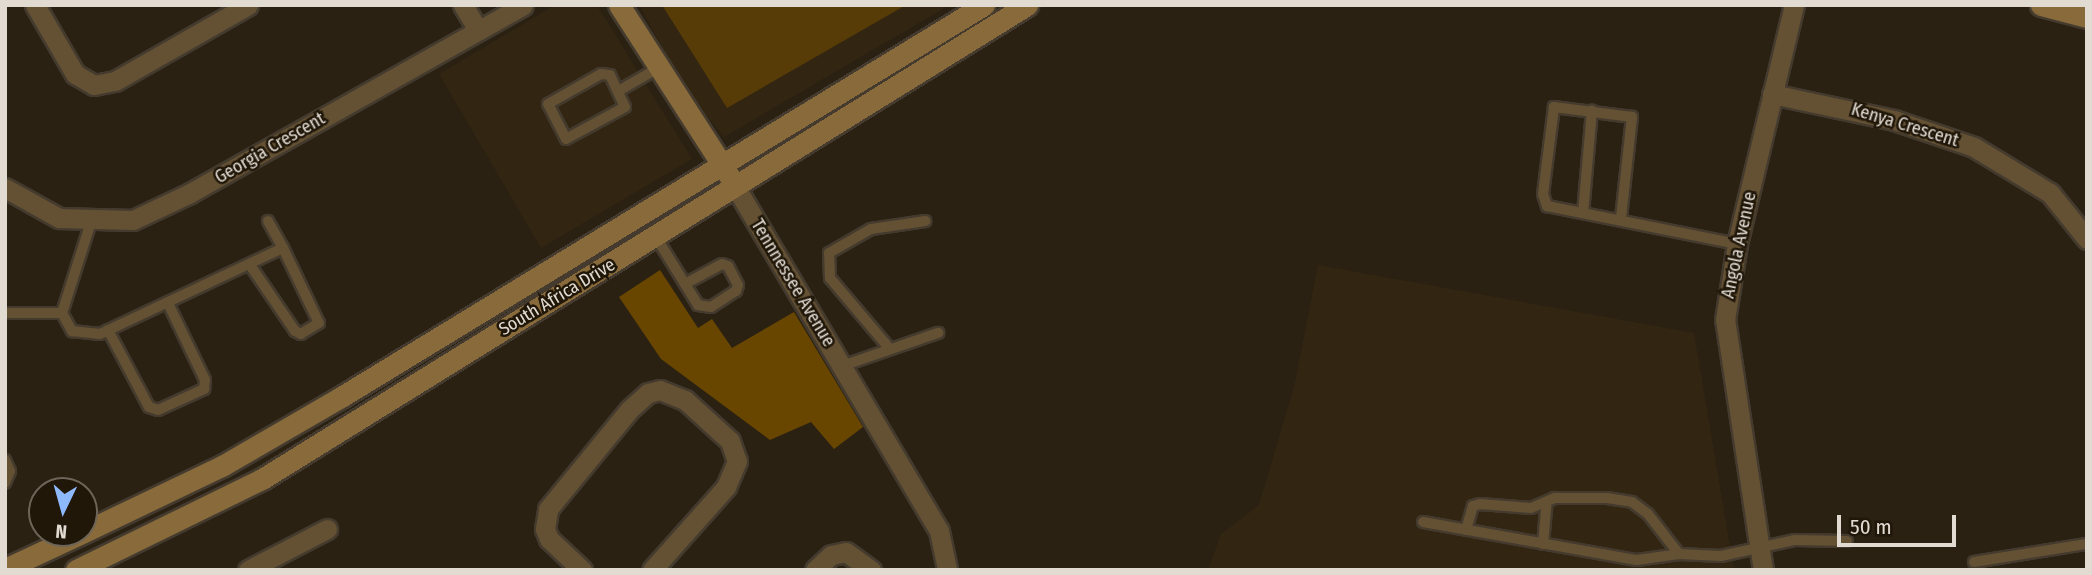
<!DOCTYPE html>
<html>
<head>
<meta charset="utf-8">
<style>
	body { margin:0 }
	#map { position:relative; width:2092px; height:575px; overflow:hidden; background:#2a2113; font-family:"Fira Sans Condensed",sans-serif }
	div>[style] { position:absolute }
	.built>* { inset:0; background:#322511 }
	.green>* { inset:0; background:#583c08 }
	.building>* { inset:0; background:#684600 }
	.roads { filter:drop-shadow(2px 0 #443b2e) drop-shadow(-2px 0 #443b2e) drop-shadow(0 2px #443b2e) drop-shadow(0 -2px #443b2e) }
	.lane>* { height:10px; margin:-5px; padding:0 5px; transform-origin:5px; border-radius:5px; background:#645134 }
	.street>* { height:19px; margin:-9.5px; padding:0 9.5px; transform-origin:9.5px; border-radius:9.5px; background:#645134 }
	.secondary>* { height:21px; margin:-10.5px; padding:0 10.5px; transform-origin:10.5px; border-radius:10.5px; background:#886a3b }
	span { translate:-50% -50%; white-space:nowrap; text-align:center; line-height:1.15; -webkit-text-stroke:5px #201709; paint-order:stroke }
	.street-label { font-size:18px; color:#e2dbd2 }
	.frame { position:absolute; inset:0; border:7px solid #e2dbd2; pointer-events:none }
	.north { position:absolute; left:28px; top:477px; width:70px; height:70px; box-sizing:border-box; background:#201709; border:2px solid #6e6559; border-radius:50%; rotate:185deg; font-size:19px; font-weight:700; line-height:28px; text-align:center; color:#e2dbd2 }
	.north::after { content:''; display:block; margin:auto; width:24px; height:32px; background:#8eb9fc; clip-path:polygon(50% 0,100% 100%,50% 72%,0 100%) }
	.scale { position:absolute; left:1837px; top:515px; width:119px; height:32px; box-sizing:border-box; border:4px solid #e2dbd2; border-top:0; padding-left:9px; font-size:21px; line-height:24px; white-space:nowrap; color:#e2dbd2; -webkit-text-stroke:5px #201709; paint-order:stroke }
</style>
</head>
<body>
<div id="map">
	<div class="built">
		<i style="clip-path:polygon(555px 5px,597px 5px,692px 159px,541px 248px,439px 74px)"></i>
		<i style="clip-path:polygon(639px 5px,950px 5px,724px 137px,687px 93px)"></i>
		<i style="clip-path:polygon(1318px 265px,1694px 333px,1734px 570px,1208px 570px,1221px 534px,1259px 505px,1294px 387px)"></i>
	</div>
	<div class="green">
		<i style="clip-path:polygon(662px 5px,906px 5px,727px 108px)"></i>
	</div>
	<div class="building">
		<i style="clip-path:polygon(660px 270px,698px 328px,712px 319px,732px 348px,794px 312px,863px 427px,834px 449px,811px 422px,770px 440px,661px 359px,619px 297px)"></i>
	</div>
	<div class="roads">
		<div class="lane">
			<i style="left:601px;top:74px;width:9px;rotate:6deg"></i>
			<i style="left:610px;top:75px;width:35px;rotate:65deg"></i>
			<i style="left:625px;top:107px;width:67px;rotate:151.5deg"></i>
			<i style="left:566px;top:139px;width:39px;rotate:-117deg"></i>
			<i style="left:548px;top:104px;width:61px;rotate:-29.5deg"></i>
			<i style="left:620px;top:90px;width:46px;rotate:-29.9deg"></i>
			<i style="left:1583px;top:213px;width:103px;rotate:-85deg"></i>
			<i style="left:1621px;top:218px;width:102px;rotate:-83.8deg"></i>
			<i style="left:1632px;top:117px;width:79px;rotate:-172.7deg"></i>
			<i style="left:1554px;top:107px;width:88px;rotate:97.2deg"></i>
			<i style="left:1543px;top:194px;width:13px;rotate:72deg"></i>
			<i style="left:1547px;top:206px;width:194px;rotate:11.3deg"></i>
			<i style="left:268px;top:221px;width:31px;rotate:61deg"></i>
			<i style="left:91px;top:222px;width:96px;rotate:107.7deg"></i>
			<i style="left:62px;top:313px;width:21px;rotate:61deg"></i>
			<i style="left:72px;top:331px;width:28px;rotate:6deg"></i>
			<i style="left:100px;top:334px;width:202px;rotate:-25.2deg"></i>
			<i style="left:283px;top:248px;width:83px;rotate:64.4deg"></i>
			<i style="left:319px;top:323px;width:21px;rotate:149deg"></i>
			<i style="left:301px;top:334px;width:7px;rotate:-153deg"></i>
			<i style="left:295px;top:331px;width:80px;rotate:-124.3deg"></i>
			<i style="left:656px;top:237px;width:80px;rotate:58.3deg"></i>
			<i style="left:698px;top:305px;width:13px;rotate:9deg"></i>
			<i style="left:711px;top:307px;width:30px;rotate:-33deg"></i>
			<i style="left:736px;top:291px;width:6px;rotate:-72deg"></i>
			<i style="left:738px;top:285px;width:21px;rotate:-118deg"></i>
			<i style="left:728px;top:266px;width:6px;rotate:-162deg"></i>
			<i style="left:722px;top:264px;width:42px;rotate:151.6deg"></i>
			<i style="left:5px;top:313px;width:57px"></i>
			<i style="left:108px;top:330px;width:87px;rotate:62deg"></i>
			<i style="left:149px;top:407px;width:9px;rotate:18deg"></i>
			<i style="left:158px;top:410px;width:51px;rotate:-24.5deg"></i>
			<i style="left:204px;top:389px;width:9px;rotate:-84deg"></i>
			<i style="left:205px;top:380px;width:85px;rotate:-115.7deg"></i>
			<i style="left:890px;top:349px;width:93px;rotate:-130.2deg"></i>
			<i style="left:830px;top:278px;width:25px;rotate:-92deg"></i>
			<i style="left:829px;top:253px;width:48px;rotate:-29.7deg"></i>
			<i style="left:871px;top:229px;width:55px;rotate:-8.4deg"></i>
			<i style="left:842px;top:366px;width:102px;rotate:-19deg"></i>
			<i style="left:5px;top:460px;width:12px;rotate:66deg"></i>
			<i style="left:10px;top:471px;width:13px;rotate:113deg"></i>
			<i style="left:1423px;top:522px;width:217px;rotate:10.1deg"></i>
			<i style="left:1637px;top:560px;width:42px;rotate:-8.1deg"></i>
			<i style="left:1679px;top:554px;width:42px;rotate:2.7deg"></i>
			<i style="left:1721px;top:556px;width:76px;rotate:-12.2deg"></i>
			<i style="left:1795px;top:540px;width:52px;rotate:1.1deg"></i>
			<i style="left:1466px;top:530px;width:25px;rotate:-74deg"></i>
			<i style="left:1473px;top:506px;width:7px;rotate:-16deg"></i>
			<i style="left:1480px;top:504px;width:51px;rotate:4.5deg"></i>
			<i style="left:1531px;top:508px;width:26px;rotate:-23deg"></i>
			<i style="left:1555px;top:498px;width:52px"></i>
			<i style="left:1607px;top:498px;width:25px;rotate:9deg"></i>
			<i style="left:1632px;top:502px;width:20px;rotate:37deg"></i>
			<i style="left:1648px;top:514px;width:51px;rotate:52.2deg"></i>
			<i style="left:1543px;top:544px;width:38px;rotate:-85deg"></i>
			<i style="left:1974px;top:562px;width:114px;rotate:-9.1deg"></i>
		</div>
		<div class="street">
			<i style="left:35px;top:5px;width:80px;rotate:59.9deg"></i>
			<i style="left:75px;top:74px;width:22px;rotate:30deg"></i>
			<i style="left:94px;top:85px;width:21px;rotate:-11deg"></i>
			<i style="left:115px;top:81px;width:153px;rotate:-29.7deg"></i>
			<i style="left:463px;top:5px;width:29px;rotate:59deg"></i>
			<i style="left:1772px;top:94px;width:125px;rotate:12deg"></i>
			<i style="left:1894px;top:120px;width:84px;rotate:18.6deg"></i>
			<i style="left:1974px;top:147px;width:89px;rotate:31.2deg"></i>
			<i style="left:2050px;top:193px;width:59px;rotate:51.2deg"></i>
			<i style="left:735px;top:186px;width:401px;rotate:59.4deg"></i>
			<i style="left:939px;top:531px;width:40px;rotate:78deg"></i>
			<i style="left:5px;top:188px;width:62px;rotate:29.1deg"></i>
			<i style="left:59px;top:218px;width:74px;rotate:1.5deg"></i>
			<i style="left:133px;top:220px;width:63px;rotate:-25.3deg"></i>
			<i style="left:190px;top:193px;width:382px;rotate:-29.4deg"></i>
			<i style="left:248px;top:570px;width:89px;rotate:-27.4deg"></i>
			<i style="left:582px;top:570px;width:45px;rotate:-136.8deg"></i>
			<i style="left:549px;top:539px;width:11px;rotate:-112deg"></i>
			<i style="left:545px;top:529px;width:20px;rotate:-81deg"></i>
			<i style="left:548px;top:509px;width:128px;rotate:-50.7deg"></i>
			<i style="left:629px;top:410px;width:25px;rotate:-42deg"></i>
			<i style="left:648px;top:393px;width:12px;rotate:-14deg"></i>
			<i style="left:660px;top:390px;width:27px;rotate:22deg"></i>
			<i style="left:685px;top:400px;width:61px;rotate:42.3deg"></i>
			<i style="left:730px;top:441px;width:21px;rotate:71deg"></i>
			<i style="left:737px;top:461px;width:28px;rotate:113deg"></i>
			<i style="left:726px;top:487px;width:111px;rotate:131.7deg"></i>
			<i style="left:815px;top:570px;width:22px;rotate:-43deg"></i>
			<i style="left:831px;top:555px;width:15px;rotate:-11deg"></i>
			<i style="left:846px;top:552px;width:31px;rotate:36deg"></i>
			<i style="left:1763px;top:570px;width:253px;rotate:-98.6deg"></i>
			<i style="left:1725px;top:320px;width:77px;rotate:-81deg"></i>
			<i style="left:1737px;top:244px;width:246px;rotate:-76.6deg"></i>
		</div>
		<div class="secondary">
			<i style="left:619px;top:5px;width:205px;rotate:57.2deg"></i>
			<i style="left:2041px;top:5px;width:48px;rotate:14.6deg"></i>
			<i style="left:84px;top:532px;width:153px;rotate:-25.6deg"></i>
			<i style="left:222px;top:466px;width:138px;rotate:-30.1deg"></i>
			<i style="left:341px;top:397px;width:753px;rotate:-31.37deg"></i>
			<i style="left:5px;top:569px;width:85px;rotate:-25.1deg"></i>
			<i style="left:76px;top:570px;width:207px;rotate:-26.1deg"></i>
			<i style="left:262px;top:479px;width:900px;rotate:-31.78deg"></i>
		</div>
	</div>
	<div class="street-label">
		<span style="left:1905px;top:125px;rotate:17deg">Kenya Crescent</span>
		<span style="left:270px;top:148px;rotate:-30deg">Georgia Crescent</span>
		<span style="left:1739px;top:245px;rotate:-78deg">Angola Avenue</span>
		<span style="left:793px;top:283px;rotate:59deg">Tennnessee Avenue</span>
		<span style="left:557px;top:297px;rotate:-31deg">South Africa Drive</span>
	</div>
	<div class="frame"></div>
	<div class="north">N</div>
	<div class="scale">50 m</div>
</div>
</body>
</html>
